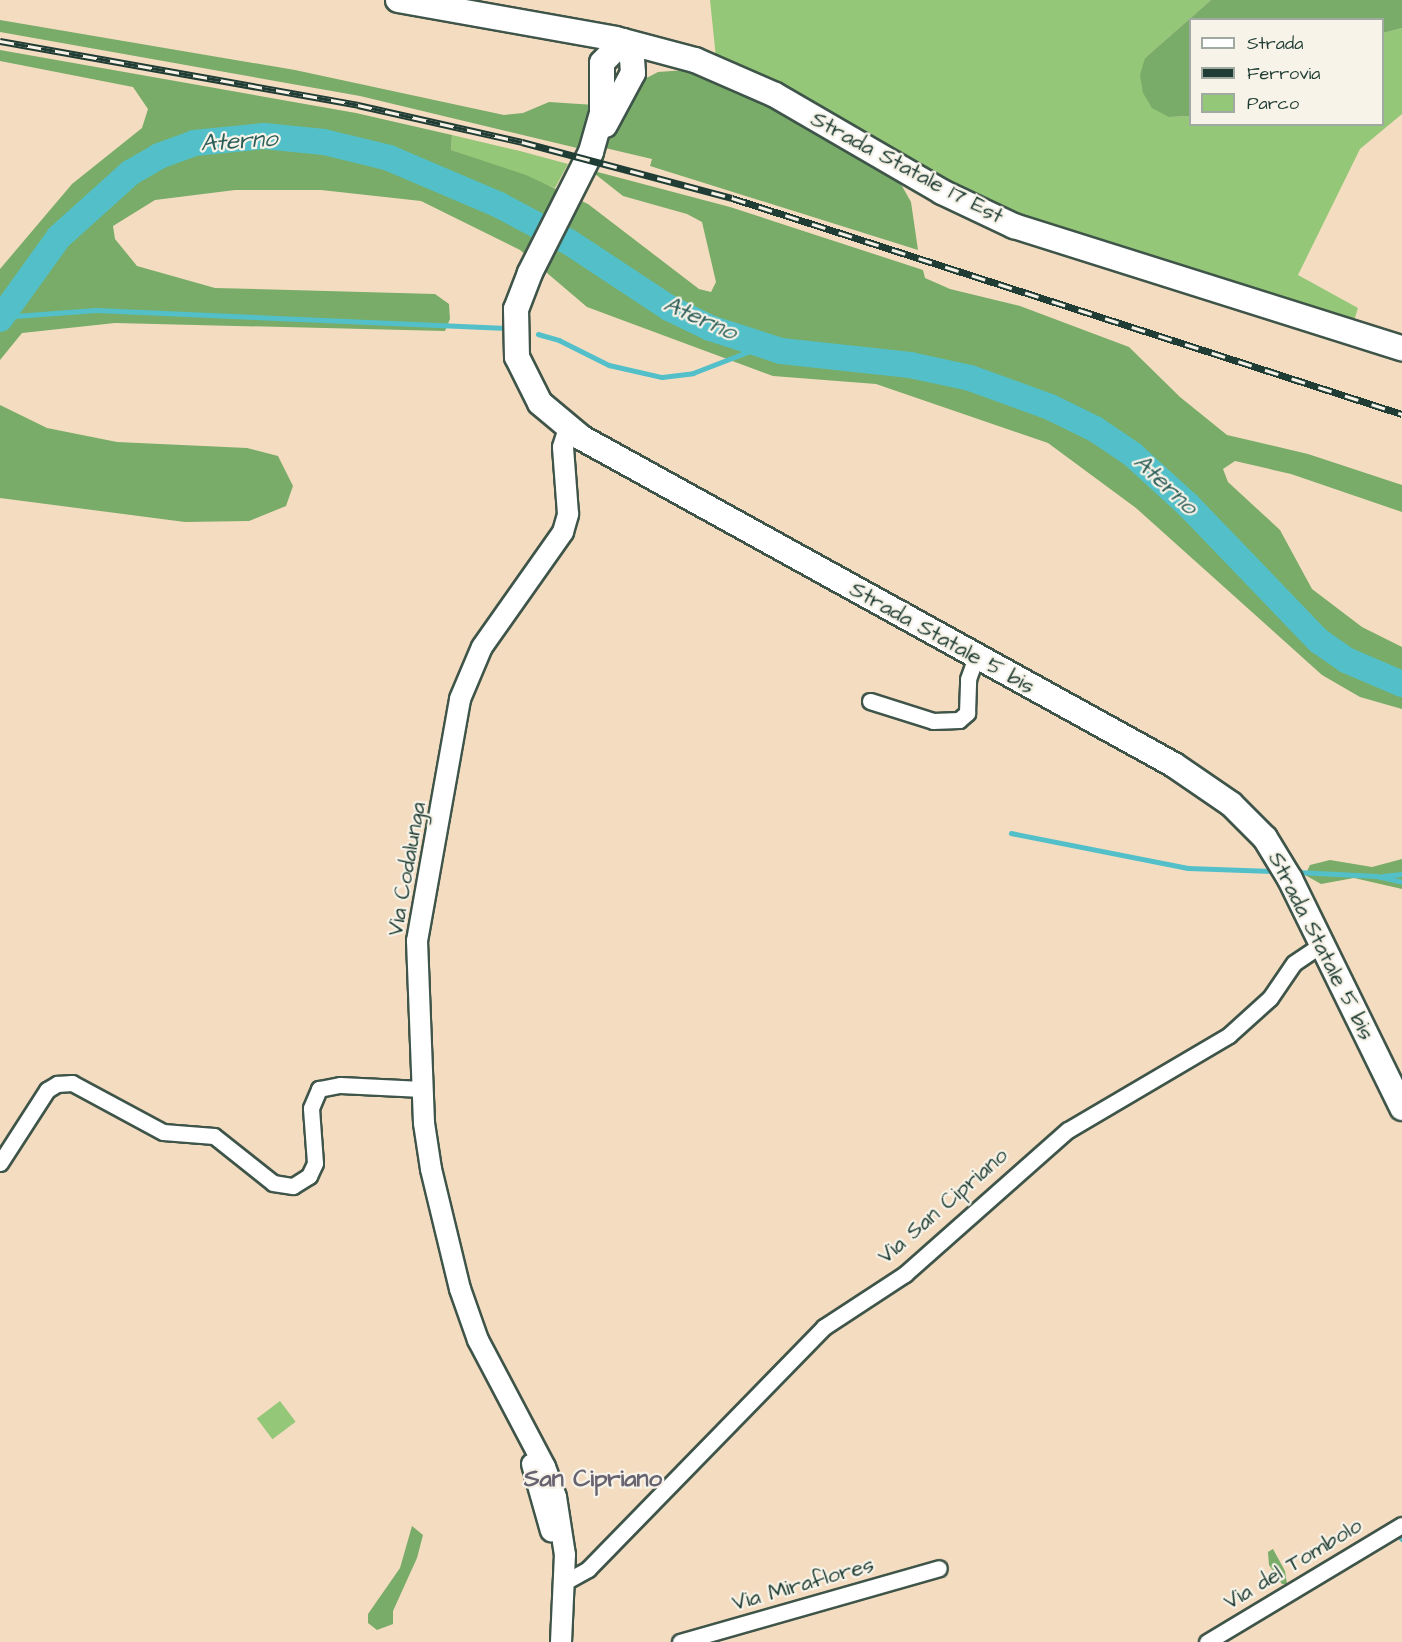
<!DOCTYPE html>
<html>
<head>
<meta charset="utf-8">
<style>
	body { margin:0 }
	#map { position:relative; width:1402px; height:1642px; overflow:hidden; background:#f4dcc1; font-family:"Architects Daughter",sans-serif }
	div>[style] { position:absolute }
	.green>* { inset:0; background:#95c778; transform-origin:0 0 }
	.forest>* { inset:0; background:#78ac68 }
	.stream>* { height:4.5px; margin:-2.25px; padding:0 2.25px; transform-origin:2.25px; border-radius:2.25px; background:#53c0c9 }
	.river>* { height:26px; margin:-13px; padding:0 13px; transform-origin:13px; border-radius:13px; background:#53c0c9 }
	.roads { filter:drop-shadow(2px 0 #3f5549) drop-shadow(-2px 0 #3f5549) drop-shadow(0 2px #3f5549) drop-shadow(0 -2px #3f5549) }
	.minor>* { height:15px; margin:-7.5px; padding:0 7.5px; transform-origin:7.5px; border-radius:7.5px; background:#fff }
	.tertiary>* { height:20px; margin:-10px; padding:0 10px; transform-origin:10px; border-radius:10px; background:#fff }
	.primary>* { height:24px; margin:-12px; padding:0 12px; transform-origin:12px; border-radius:12px; background:#fff }
	.rail>* { height:7px; margin-top:-3.5px; transform-origin:0; background:repeating-linear-gradient(90deg,#f7f3e8 0 14px,#1f3d34 0 28px); box-sizing:border-box; border-block:2px solid #1f3d34 }
	span { translate:-50% -50%; white-space:nowrap; text-align:center; line-height:1.15; -webkit-text-stroke:4.5px #f7f3e8; paint-order:stroke }
	.street-label { font-size:22px; color:#1f3d34 }
	.water-label { font-size:24px; color:#2c5e59; font-style:italic }
	.neighbourhood-label { font-size:24px; color:#676371; font-weight:700 }
	.legend { position:absolute; left:1189px; top:18px; width:195px; height:108px; box-sizing:border-box; background:#f7f3e8; border:2px solid #a1aaa0; margin:0; padding:8px 10px; list-style:none; font-size:18px; color:#1f3d34 }
	.legend li { display:flex; align-items:center; gap:12px; height:30px }
	.legend b { width:30px; border:2px solid #a1aaa0 }
</style>
</head>
<body>
<div id="map">
	<div class="green">
		<i style="clip-path:polygon(710px 0,1211px 0,1145px 58px,1169px 117px,1190px 116px,1190px 124px,1382px 124px,1383px 33px,1402px 28px,1402px 114px,1360px 149px,1298px 275px,1358px 308px,1353px 324px,1018px 219px,716px 58px)"></i>
		<i style="clip-path:polygon(452px 135px,520px 151px,568px 164px,555px 188px,451px 150px)"></i>
		<i style="left:280px;top:1401px;width:26px;height:29px;rotate:53deg"></i>
	</div>
	<div class="forest">
		<i style="clip-path:polygon(1211px 0,1402px 0,1402px 28px,1383px 33px,1382px 20px,1190px 20px,1190px 116px,1169px 117px,1152px 108px,1143px 93px,1140px 75px,1145px 58px)"></i>
		<i style="clip-path:polygon(0 20px,295px 70px,504px 115px,523px 113px,549px 102px,595px 105px,658px 72px,686px 70px,709px 76px,773px 107px,881px 166px,902px 186px,911px 202px,918px 250px,650px 166px,652px 159px,601px 147px,598px 153px,360px 96px,0 32px)"></i>
		<i style="clip-path:polygon(0 50px,356px 113px,452px 135px,451px 150px,526px 175px,588px 204px,699px 289px,711px 292px,716px 282px,702px 222px,687px 214px,623px 196px,590px 170px,730px 207px,923px 270px,925px 278px,950px 289px,1020px 306px,1129px 347px,1180px 397px,1227px 435px,1308px 454px,1402px 485px,1402px 512px,1291px 474px,1235px 461px,1223px 469px,1228px 482px,1280px 530px,1312px 589px,1362px 627px,1402px 647px,1402px 709px,1360px 697px,1322px 675px,1136px 508px,1048px 443px,876px 384px,773px 376px,587px 307px,520px 250px,421px 201px,321px 190px,235px 190px,155px 200px,113px 226px,115px 239px,137px 266px,215px 288px,435px 294px,449px 304px,450px 319px,445px 331px,115px 323px,22px 333px,0 360px,0 269px,72px 184px,142px 128px,148px 109px,133px 87px,0 61px)"></i>
		<i style="clip-path:polygon(0 405px,47px 428px,117px 442px,247px 448px,278px 456px,293px 486px,286px 506px,249px 521px,185px 522px,0 498px)"></i>
		<i style="clip-path:polygon(1402px 859px,1402px 889px,1354px 878px,1321px 884px,1305px 875px,1310px 865px,1330px 860px,1372px 867px)"></i>
		<i style="clip-path:polygon(412px 1526px,423px 1535px,417px 1558px,393px 1611px,393px 1624px,377px 1630px,368px 1623px,368px 1614px,400px 1568px)"></i>
		<i style="clip-path:polygon(1273px 1549px,1285px 1571px,1287px 1584px,1282px 1584px,1269px 1565px,1268px 1552px)"></i>
	</div>
	<div class="stream">
		<i style="left:1px;top:317px;width:95px;rotate:-4.2deg"></i>
		<i style="left:96px;top:310px;width:405px;rotate:2.5deg"></i>
		<i style="left:538px;top:334px;width:22px;rotate:16deg"></i>
		<i style="left:559px;top:340px;width:56px;rotate:26.6deg"></i>
		<i style="left:609px;top:365px;width:54px;rotate:12.8deg"></i>
		<i style="left:662px;top:377px;width:31px;rotate:-7deg"></i>
		<i style="left:693px;top:373px;width:75px;rotate:-21.1deg"></i>
		<i style="left:1011px;top:833px;width:180px;rotate:11.2deg"></i>
		<i style="left:1188px;top:868px;width:85px;rotate:2deg"></i>
		<i style="left:1297px;top:872px;width:80px;rotate:2.9deg"></i>
		<i style="left:1377px;top:876px;width:26px;rotate:13deg"></i>
		<i style="left:1383px;top:876px;width:19px;rotate:-6deg"></i>
		<i style="left:1401px;top:1538px;width:1px;rotate:45deg"></i>
	</div>
	<div class="river">
		<i style="left:0;top:319px;width:101px;rotate:-54.3deg"></i>
		<i style="left:59px;top:237px;width:96px;rotate:-42deg"></i>
		<i style="left:130px;top:173px;width:34px;rotate:-30deg"></i>
		<i style="left:159px;top:156px;width:37px;rotate:-20deg"></i>
		<i style="left:194px;top:143px;width:70px;rotate:-5.7deg"></i>
		<i style="left:264px;top:136px;width:60px;rotate:5.7deg"></i>
		<i style="left:324px;top:142px;width:67px;rotate:13.8deg"></i>
		<i style="left:389px;top:158px;width:120px;rotate:23.1deg"></i>
		<i style="left:499px;top:205px;width:79px;rotate:27.9deg"></i>
		<i style="left:569px;top:242px;width:120px;rotate:33.4deg"></i>
		<i style="left:669px;top:308px;width:46px;rotate:26deg"></i>
		<i style="left:710px;top:328px;width:75px;rotate:17.9deg"></i>
		<i style="left:781px;top:351px;width:130px;rotate:6.2deg"></i>
		<i style="left:910px;top:365px;width:61px;rotate:12.2deg"></i>
		<i style="left:970px;top:378px;width:85px;rotate:19.9deg"></i>
		<i style="left:1050px;top:407px;width:50px;rotate:26.1deg"></i>
		<i style="left:1095px;top:429px;width:45px;rotate:34deg"></i>
		<i style="left:1132px;top:454px;width:74px;rotate:42.3deg"></i>
		<i style="left:1187px;top:504px;width:190px;rotate:46.1deg"></i>
		<i style="left:1319px;top:641px;width:33px;rotate:35deg"></i>
		<i style="left:1346px;top:660px;width:61px;rotate:23.2deg"></i>
	</div>
	<div class="roads">
		<div class="minor">
			<i style="left:870px;top:701px;width:66px;rotate:17.6deg"></i>
			<i style="left:933px;top:721px;width:26px;rotate:-2deg"></i>
			<i style="left:959px;top:720px;width:11px;rotate:-41deg"></i>
			<i style="left:967px;top:713px;width:34px;rotate:-88deg"></i>
			<i style="left:968px;top:679px;width:23px;rotate:-70deg"></i>
			<i style="left:0;top:1163px;width:87px;rotate:-57.2deg"></i>
			<i style="left:47px;top:1090px;width:12px;rotate:-31deg"></i>
			<i style="left:57px;top:1084px;width:15px;rotate:-4deg"></i>
			<i style="left:72px;top:1083px;width:103px;rotate:28.3deg"></i>
			<i style="left:163px;top:1132px;width:51px;rotate:4.5deg"></i>
			<i style="left:214px;top:1136px;width:75px;rotate:38.5deg"></i>
			<i style="left:273px;top:1183px;width:20px;rotate:9deg"></i>
			<i style="left:293px;top:1186px;width:19px;rotate:-32deg"></i>
			<i style="left:309px;top:1176px;width:14px;rotate:-65deg"></i>
			<i style="left:315px;top:1163px;width:55px;rotate:-94.2deg"></i>
			<i style="left:311px;top:1108px;width:21px;rotate:-67deg"></i>
			<i style="left:319px;top:1089px;width:21px;rotate:-11deg"></i>
			<i style="left:340px;top:1085px;width:82px;rotate:2.8deg"></i>
			<i style="left:563px;top:1583px;width:29px;rotate:-29deg"></i>
			<i style="left:588px;top:1569px;width:338px;rotate:-45.7deg"></i>
			<i style="left:824px;top:1327px;width:97px;rotate:-33.2deg"></i>
			<i style="left:905px;top:1274px;width:217px;rotate:-41.5deg"></i>
			<i style="left:1068px;top:1130px;width:187px;rotate:-30.5deg"></i>
			<i style="left:1229px;top:1035px;width:55px;rotate:-42.1deg"></i>
			<i style="left:1270px;top:998px;width:42px;rotate:-55.6deg"></i>
			<i style="left:1294px;top:963px;width:36px;rotate:-34deg"></i>
			<i style="left:680px;top:1642px;width:269px;rotate:-15.9deg"></i>
			<i style="left:1207px;top:1642px;width:227px;rotate:-31deg"></i>
		</div>
		<div class="tertiary">
			<i style="left:532px;top:1464px;width:70px;rotate:74.2deg"></i>
			<i style="left:561px;top:1642px;width:87px;rotate:-87.4deg"></i>
			<i style="left:565px;top:1555px;width:59px;rotate:-98.8deg"></i>
			<i style="left:556px;top:1497px;width:32px;rotate:-110deg"></i>
			<i style="left:545px;top:1467px;width:144px;rotate:-117.8deg"></i>
			<i style="left:478px;top:1340px;width:54px;rotate:-109.4deg"></i>
			<i style="left:460px;top:1289px;width:123px;rotate:-103.6deg"></i>
			<i style="left:431px;top:1169px;width:47px;rotate:-98.7deg"></i>
			<i style="left:424px;top:1123px;width:182px;rotate:-92.2deg"></i>
			<i style="left:417px;top:941px;width:246px;rotate:-79.9deg"></i>
			<i style="left:460px;top:699px;width:56px;rotate:-67.1deg"></i>
			<i style="left:482px;top:647px;width:141px;rotate:-54.8deg"></i>
			<i style="left:563px;top:532px;width:19px;rotate:-74deg"></i>
			<i style="left:568px;top:514px;width:67px;rotate:-94.3deg"></i>
			<i style="left:563px;top:447px;width:19px;rotate:-72deg"></i>
		</div>
		<div class="primary">
			<i style="left:398px;top:0;width:221px;rotate:10.1deg"></i>
			<i style="left:616px;top:39px;width:82px;rotate:14.9deg"></i>
			<i style="left:695px;top:60px;width:87px;rotate:23.6deg"></i>
			<i style="left:775px;top:95px;width:193px;rotate:30.1deg"></i>
			<i style="left:942px;top:192px;width:80px;rotate:25.3deg"></i>
			<i style="left:1014px;top:226px;width:407px;rotate:17.5deg"></i>
			<i style="left:623px;top:41px;width:30px;rotate:134deg"></i>
			<i style="left:602px;top:63px;width:50px;rotate:90deg"></i>
			<i style="left:602px;top:113px;width:41px;rotate:105.8deg"></i>
			<i style="left:591px;top:152px;width:136px;rotate:116.8deg"></i>
			<i style="left:530px;top:273px;width:39px;rotate:111deg"></i>
			<i style="left:516px;top:309px;width:48px;rotate:88.8deg"></i>
			<i style="left:517px;top:357px;width:51px;rotate:63.4deg"></i>
			<i style="left:540px;top:403px;width:55px;rotate:39.8deg"></i>
			<i style="left:582px;top:438px;width:676px;rotate:28.91deg"></i>
			<i style="left:1174px;top:765px;width:69px;rotate:34.4deg"></i>
			<i style="left:1231px;top:804px;width:48px;rotate:45deg"></i>
			<i style="left:1265px;top:838px;width:48px;rotate:58.6deg"></i>
			<i style="left:1290px;top:879px;width:255px;rotate:63.9deg"></i>
			<i style="left:605px;top:125px;width:59px;rotate:-61.7deg"></i>
			<i style="left:633px;top:73px;width:15px;rotate:-94deg"></i>
			<i style="left:632px;top:58px;width:19px;rotate:-118deg"></i>
		</div>
	</div>
	<div class="rail">
		<i style="left:0;top:41px;width:364px;rotate:10.1deg"></i>
		<i style="left:358px;top:105px;width:168px;rotate:12.7deg"></i>
		<i style="left:522px;top:142px;width:217px;rotate:14.9deg"></i>
		<i style="left:732px;top:198px;width:704px;rotate:17.87deg"></i>
	</div>
	<div class="street-label">
		<span style="left:907px;top:168px;rotate:28deg">Strada Statale 17 Est</span>
		<span style="left:942px;top:638px;rotate:29deg">Strada Statale 5 bis</span>
		<span style="left:407px;top:869px;rotate:-80deg">Via Codalunga</span>
		<span style="left:1321px;top:946px;rotate:63deg">Strada Statale 5 bis</span>
		<span style="left:943px;top:1206px;rotate:-41deg">Via San Cipriano</span>
		<span style="left:1293px;top:1564px;rotate:-31deg">Via del Tombolo</span>
		<span style="left:803px;top:1584px;rotate:-16deg">Via Miraflores</span>
	</div>
	<div class="water-label">
		<span style="left:239px;top:142px;rotate:-4deg">Aterno</span>
		<span style="left:700px;top:319px;rotate:24deg">Aterno</span>
		<span style="left:1165px;top:485px;rotate:43deg">Aterno</span>
	</div>
	<div class="neighbourhood-label">
		<span style="left:593px;top:1480px">San Cipriano</span>
	</div>
	<ul class="legend">
	<li><b style="height:8px;background:#fff"></b>Strada</li>
	<li><b style="height:8px;background:#1f3d34"></b>Ferrovia</li>
	<li><b style="height:16px;background:#95c778"></b>Parco</li>
	</ul>
</div>
</body>
</html>
